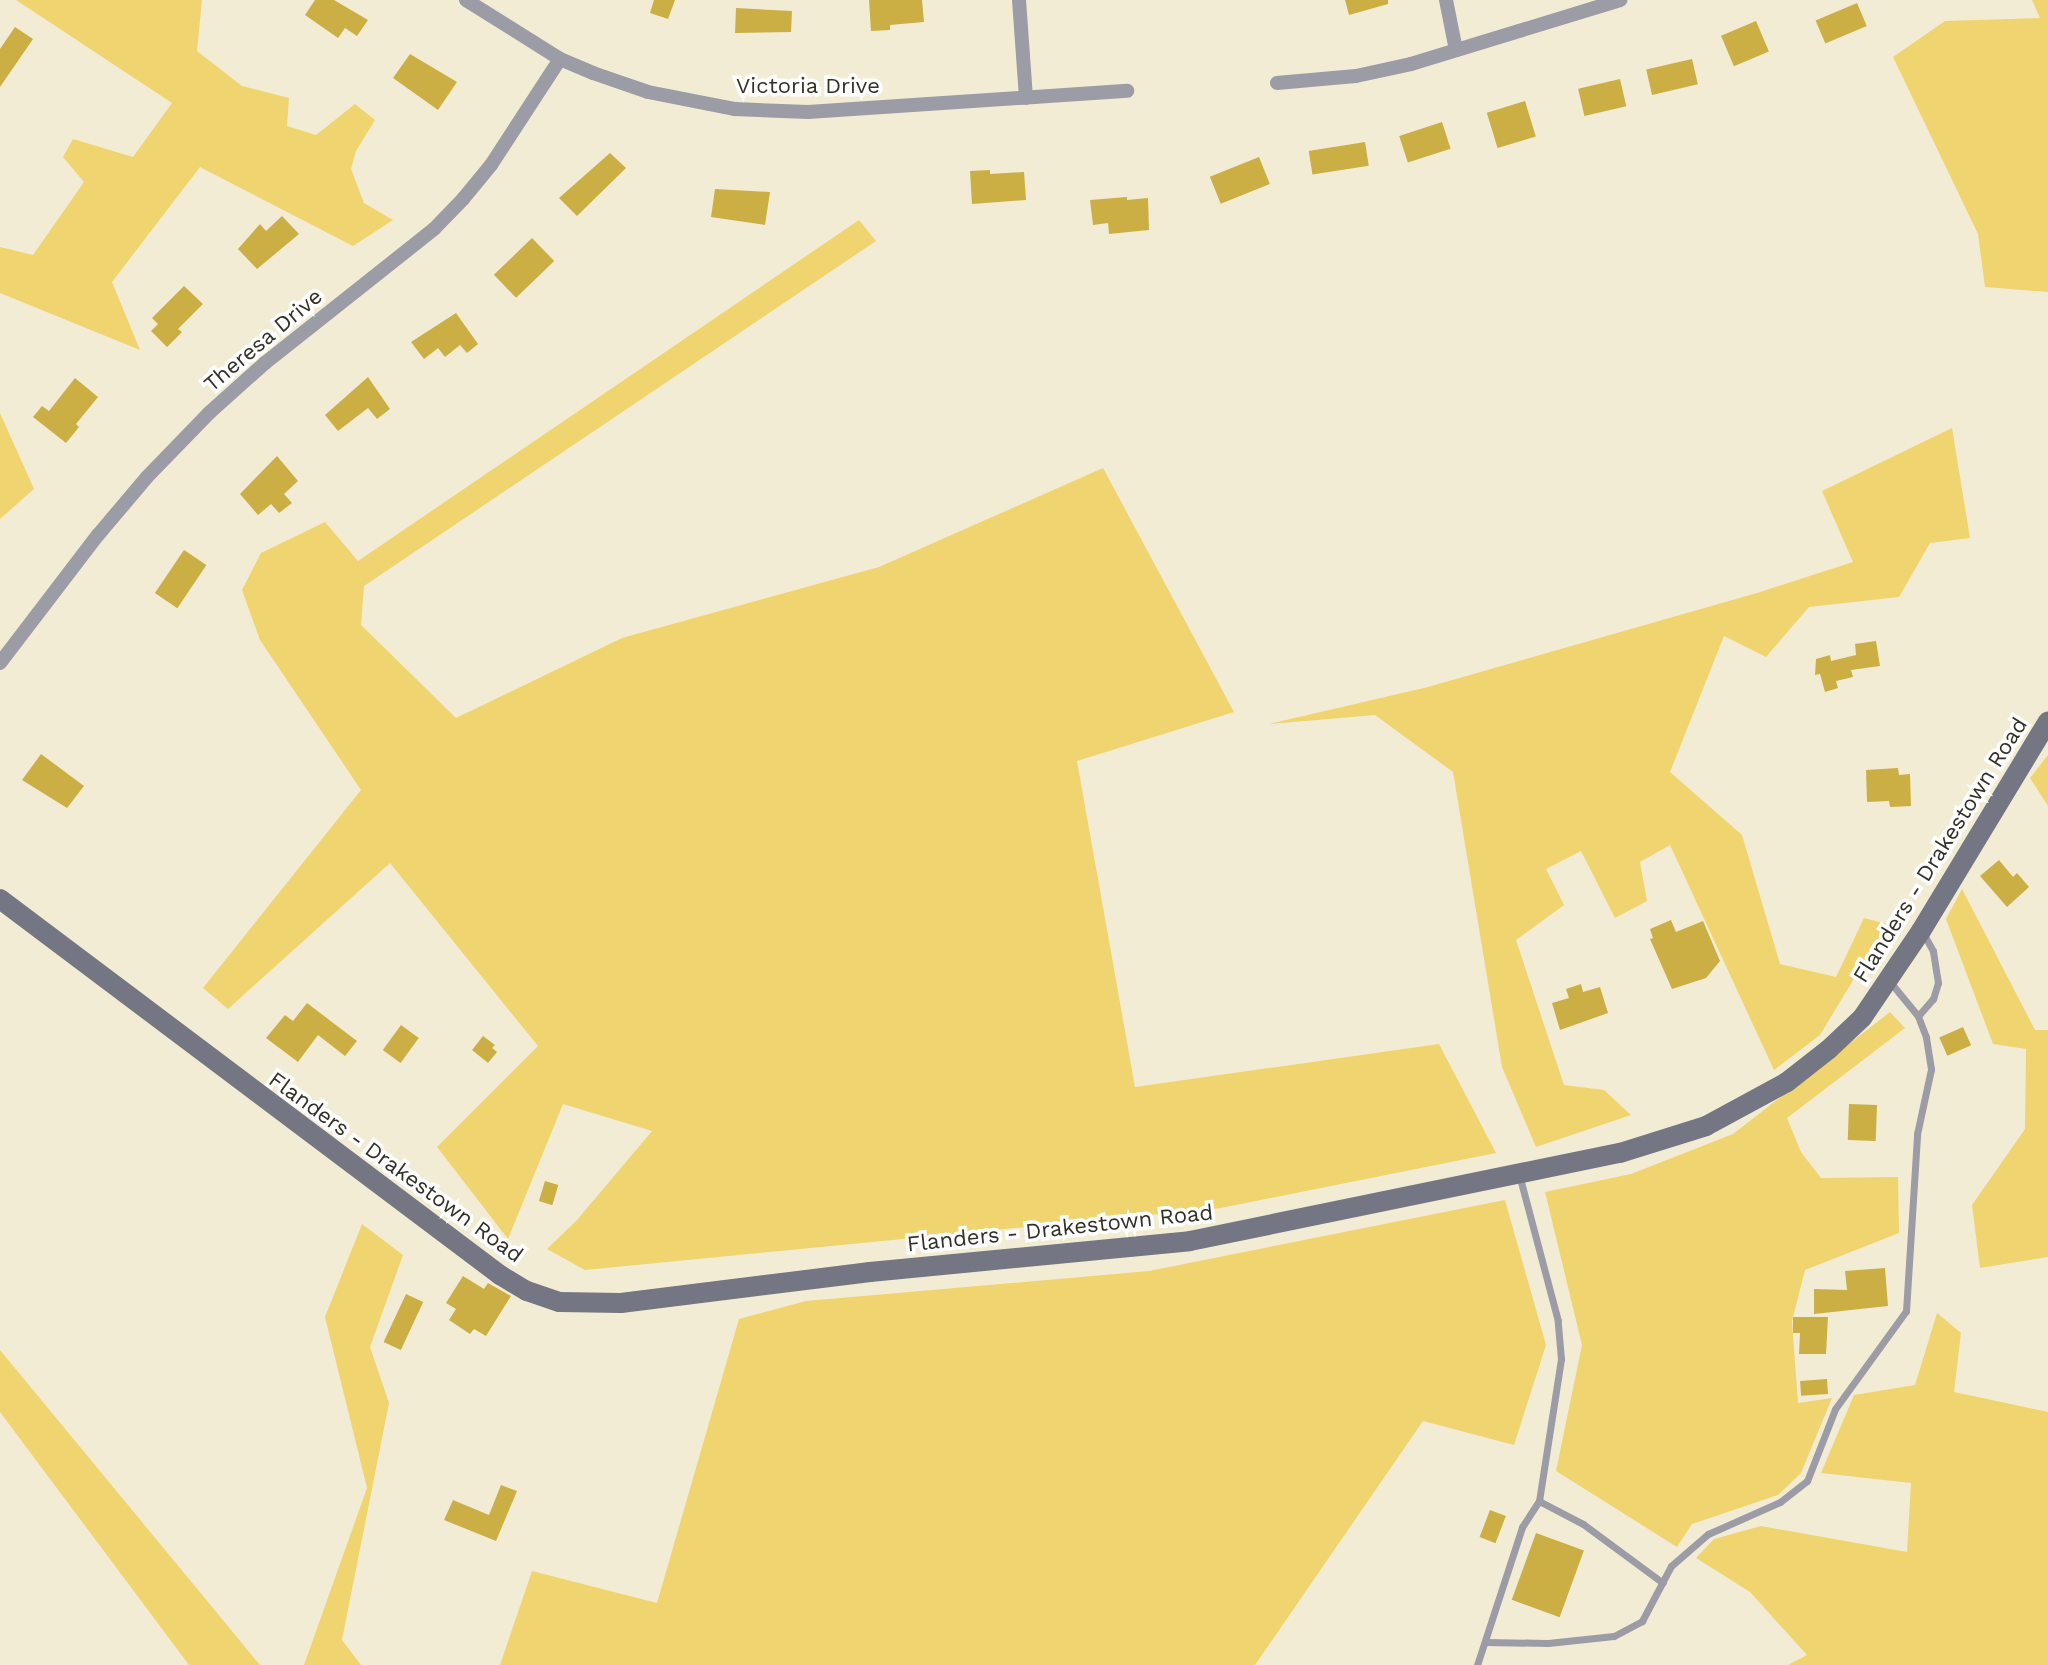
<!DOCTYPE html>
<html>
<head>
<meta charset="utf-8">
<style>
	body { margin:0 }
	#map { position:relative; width:2048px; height:1665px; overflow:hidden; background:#f3ecd4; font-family:"Work Sans",sans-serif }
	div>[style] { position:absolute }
	.green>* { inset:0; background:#efd470 }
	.building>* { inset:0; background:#cbaf44; transform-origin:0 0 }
	.lane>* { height:7px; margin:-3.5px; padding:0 3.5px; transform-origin:3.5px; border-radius:3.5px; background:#9b9ca6 }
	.street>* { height:14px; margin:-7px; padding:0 7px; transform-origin:7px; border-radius:7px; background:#9b9ca6 }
	.secondary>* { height:20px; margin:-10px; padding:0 10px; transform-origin:10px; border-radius:10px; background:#747684 }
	span { translate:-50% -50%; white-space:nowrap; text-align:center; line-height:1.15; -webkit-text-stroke:7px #fff; paint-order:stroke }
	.street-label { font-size:22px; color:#312f26 }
</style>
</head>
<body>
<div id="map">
	<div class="green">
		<i style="clip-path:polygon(16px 0,202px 0,197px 51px,242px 86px,289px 98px,287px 126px,316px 135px,355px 104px,375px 120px,356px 151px,351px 169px,364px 203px,393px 220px,353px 246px,200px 167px,112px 282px,140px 350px,0 293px,0 247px,33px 255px,84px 182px,63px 157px,73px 139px,133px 157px,172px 103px)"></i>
		<i style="clip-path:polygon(2032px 0,2048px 0,2048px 292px,1985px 287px,1978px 234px,1893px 57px,1945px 21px,2040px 18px)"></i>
		<i style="clip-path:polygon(859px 220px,876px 241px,364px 586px,361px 625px,456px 718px,622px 638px,879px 567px,1103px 468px,1234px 712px,1077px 761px,1135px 1087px,1439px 1044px,1496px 1153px,1221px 1208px,585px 1270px,547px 1249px,577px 1220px,652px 1131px,563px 1104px,508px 1239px,437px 1147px,538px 1046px,390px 863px,228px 1009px,203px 988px,361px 790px,260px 640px,242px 590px,261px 553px,325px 522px,358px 561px)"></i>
		<i style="clip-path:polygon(0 413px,34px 489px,0 519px)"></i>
		<i style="clip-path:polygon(1952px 428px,1970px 538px,1930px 543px,1899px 597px,1809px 607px,1766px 657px,1724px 636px,1670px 772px,1742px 835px,1780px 964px,1836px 977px,1864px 918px,1887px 924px,1820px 1035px,1774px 1070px,1670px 845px,1640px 862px,1647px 901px,1615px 918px,1581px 851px,1546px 869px,1564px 905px,1516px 940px,1564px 1085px,1604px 1090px,1631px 1115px,1536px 1147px,1502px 1067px,1453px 772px,1375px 715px,1269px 724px,1428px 687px,1757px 593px,1853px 562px,1822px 491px)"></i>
		<i style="clip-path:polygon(2048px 755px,2048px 806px,2030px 778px)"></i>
		<i style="clip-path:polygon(1962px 889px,2035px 1030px,2048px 1030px,2048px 1257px,1980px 1268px,1972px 1205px,2025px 1129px,2026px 1049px,1993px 1044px,1946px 919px)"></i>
		<i style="clip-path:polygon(1890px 1012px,1905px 1028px,1787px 1118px,1801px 1152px,1821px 1178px,1898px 1177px,1899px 1233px,1805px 1270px,1792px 1321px,1798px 1403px,1832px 1398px,1801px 1473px,1778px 1495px,1692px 1524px,1677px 1547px,1556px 1471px,1582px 1345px,1545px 1192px,1631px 1174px,1733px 1134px)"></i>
		<i style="clip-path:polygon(1505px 1200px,1546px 1345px,1514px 1445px,1423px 1421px,1255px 1665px,500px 1665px,532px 1571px,657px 1603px,739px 1319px,806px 1301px,1149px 1271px)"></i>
		<i style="clip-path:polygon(362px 1224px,403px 1255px,370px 1347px,389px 1403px,342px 1640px,361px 1665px,304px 1665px,367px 1488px,325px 1317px)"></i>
		<i style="clip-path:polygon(1937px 1313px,1961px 1333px,1954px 1392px,2048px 1412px,2048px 1665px,1788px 1665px,1807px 1655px,1750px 1592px,1696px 1558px,1714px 1539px,1761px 1526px,1907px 1552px,1911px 1483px,1821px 1473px,1854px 1395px,1915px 1385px)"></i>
		<i style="clip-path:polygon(0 1350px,260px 1665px,189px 1665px,0 1412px)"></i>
	</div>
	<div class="building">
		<i style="clip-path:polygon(315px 0,334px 0,368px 20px,357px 36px,345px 28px,338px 38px,305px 15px)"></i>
		<i style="clip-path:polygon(654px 0,675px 0,668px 19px,650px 13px)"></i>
		<i style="clip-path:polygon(869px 0,922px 0,924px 22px,890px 25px,890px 30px,871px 31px)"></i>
		<i style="clip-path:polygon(1345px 0,1388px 0,1388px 4px,1349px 15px)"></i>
		<i style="left:1857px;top:3px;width:25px;height:45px;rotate:67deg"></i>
		<i style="clip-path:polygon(736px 8px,792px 11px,791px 32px,735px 33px)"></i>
		<i style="left:1756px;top:21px;width:33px;height:38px;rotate:67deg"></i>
		<i style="clip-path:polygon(15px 27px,33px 39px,0 87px,0 49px)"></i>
		<i style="clip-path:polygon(410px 54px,457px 82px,438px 110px,393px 78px)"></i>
		<i style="left:1692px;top:59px;width:26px;height:47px;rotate:77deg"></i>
		<i style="left:1620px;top:79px;width:28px;height:43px;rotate:77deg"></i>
		<i style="left:1525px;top:101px;width:37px;height:40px;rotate:73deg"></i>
		<i style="left:1442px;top:122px;width:28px;height:45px;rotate:72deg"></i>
		<i style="left:1365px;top:142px;width:24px;height:57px;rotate:81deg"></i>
		<i style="clip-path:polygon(610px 153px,626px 168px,577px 216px,559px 198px)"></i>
		<i style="left:1259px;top:157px;width:29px;height:53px;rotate:68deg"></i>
		<i style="clip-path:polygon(990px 170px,990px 174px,1024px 172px,1026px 200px,972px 204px,970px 171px)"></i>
		<i style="clip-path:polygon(715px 189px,770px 192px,765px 225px,711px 217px)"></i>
		<i style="clip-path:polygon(1127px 197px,1127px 200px,1148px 198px,1149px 230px,1109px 234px,1108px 223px,1093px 225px,1090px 200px)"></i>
		<i style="clip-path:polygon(282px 216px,299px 234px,257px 269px,238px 249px,260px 224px,266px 231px)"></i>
		<i style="left:532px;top:238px;width:32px;height:53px;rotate:46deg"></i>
		<i style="clip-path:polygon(184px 286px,203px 304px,178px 329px,182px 332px,167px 347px,151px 331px,158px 324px,152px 318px)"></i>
		<i style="clip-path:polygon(456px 313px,478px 344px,467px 353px,460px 345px,445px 357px,438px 348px,424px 359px,411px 342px)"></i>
		<i style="clip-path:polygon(368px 377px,390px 409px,377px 419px,368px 408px,338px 431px,325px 415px)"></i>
		<i style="clip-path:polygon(75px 378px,98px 397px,76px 424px,79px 427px,66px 443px,33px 417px,42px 406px,49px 411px)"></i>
		<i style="clip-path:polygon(277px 456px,298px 481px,284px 494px,292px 503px,279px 513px,271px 504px,258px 515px,240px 494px)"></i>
		<i style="left:184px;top:550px;width:27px;height:52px;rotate:34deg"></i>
		<i style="clip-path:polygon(1876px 641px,1880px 666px,1851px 670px,1853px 677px,1836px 681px,1838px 688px,1825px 692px,1820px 674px,1815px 675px,1816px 659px,1830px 655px,1831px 661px,1856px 655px,1855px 644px)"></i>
		<i style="clip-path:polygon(41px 754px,84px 786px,67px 808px,22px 780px)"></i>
		<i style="clip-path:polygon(1898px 768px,1899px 775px,1910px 774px,1911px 806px,1890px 807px,1889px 801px,1867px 802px,1866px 770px)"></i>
		<i style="clip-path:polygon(1999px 860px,2013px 877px,2017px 873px,2029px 887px,2007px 907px,1980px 876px)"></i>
		<i style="clip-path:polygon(1671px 920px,1676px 932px,1703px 921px,1720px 961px,1706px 978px,1672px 989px,1650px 939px,1653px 938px,1650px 929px)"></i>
		<i style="clip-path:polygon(1581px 984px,1583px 992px,1600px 987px,1608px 1013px,1560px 1030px,1552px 1003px,1569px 998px,1566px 989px)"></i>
		<i style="clip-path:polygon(307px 1003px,357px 1041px,345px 1056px,318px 1035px,298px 1062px,266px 1038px,285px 1015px,293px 1021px)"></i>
		<i style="left:401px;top:1025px;width:22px;height:31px;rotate:36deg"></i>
		<i style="left:1963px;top:1027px;width:20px;height:26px;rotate:66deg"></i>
		<i style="clip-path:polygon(483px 1036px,495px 1045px,492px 1048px,497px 1052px,488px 1063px,472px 1050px)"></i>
		<i style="left:1849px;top:1104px;width:28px;height:36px;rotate:2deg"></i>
		<i style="left:545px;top:1181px;width:14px;height:21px;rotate:17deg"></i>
		<i style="clip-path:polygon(1885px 1268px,1888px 1306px,1814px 1314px,1814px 1289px,1847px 1290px,1845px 1271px)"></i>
		<i style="clip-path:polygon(463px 1276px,484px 1289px,488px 1283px,511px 1296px,486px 1336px,474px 1329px,470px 1334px,449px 1320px,456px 1309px,446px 1303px)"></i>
		<i style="left:406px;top:1294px;width:19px;height:53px;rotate:25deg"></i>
		<i style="clip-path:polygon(1793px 1317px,1828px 1317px,1826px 1354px,1799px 1354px,1800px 1333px,1793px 1333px)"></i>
		<i style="left:1827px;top:1379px;width:15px;height:27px;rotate:86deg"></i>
		<i style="clip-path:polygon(501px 1485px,517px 1491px,496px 1541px,444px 1520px,453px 1500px,489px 1515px)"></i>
		<i style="left:1490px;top:1510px;width:17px;height:29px;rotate:21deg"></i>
		<i style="left:1536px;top:1533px;width:51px;height:71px;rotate:20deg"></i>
	</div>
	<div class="lane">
		<i style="left:1918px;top:1016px;width:23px;rotate:-49deg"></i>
		<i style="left:1933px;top:999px;width:17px;rotate:-73deg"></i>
		<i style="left:1938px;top:983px;width:32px;rotate:-99deg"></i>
		<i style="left:1933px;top:951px;width:21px;rotate:-119deg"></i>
		<i style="left:1539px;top:1501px;width:50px;rotate:27.6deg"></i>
		<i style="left:1583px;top:1524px;width:99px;rotate:36.4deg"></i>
		<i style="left:1485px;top:1642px;width:63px;rotate:0.9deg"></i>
		<i style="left:1548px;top:1643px;width:66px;rotate:-6.1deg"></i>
		<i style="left:1614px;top:1636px;width:32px;rotate:-28deg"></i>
		<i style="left:1642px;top:1621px;width:62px;rotate:-62.2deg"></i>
		<i style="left:1671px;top:1566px;width:49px;rotate:-40.9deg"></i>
		<i style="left:1708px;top:1534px;width:79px;rotate:-24deg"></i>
		<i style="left:1780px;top:1502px;width:34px;rotate:-38deg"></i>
		<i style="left:1807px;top:1481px;width:77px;rotate:-68.7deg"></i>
		<i style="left:1835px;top:1409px;width:121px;rotate:-54.1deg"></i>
		<i style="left:1906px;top:1311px;width:177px;rotate:-86.4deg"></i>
		<i style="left:1917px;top:1134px;width:66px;rotate:-77.8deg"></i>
		<i style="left:1931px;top:1069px;width:32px;rotate:-99deg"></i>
		<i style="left:1926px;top:1037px;width:22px;rotate:-111deg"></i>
		<i style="left:1918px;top:1016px;width:43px;rotate:-129.3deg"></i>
		<i style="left:1477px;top:1665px;width:145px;rotate:-71.9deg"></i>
		<i style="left:1522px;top:1527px;width:31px;rotate:-57deg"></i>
		<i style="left:1539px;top:1501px;width:144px;rotate:-81.2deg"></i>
		<i style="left:1561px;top:1359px;width:38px;rotate:-95deg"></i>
		<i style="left:1558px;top:1321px;width:148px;rotate:-104.9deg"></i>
	</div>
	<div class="street">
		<i style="left:466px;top:0;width:111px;rotate:32.1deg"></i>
		<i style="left:560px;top:59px;width:36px;rotate:23deg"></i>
		<i style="left:593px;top:73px;width:58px;rotate:19.1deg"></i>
		<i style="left:648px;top:92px;width:89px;rotate:11.1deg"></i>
		<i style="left:735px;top:109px;width:73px;rotate:2.4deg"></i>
		<i style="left:808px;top:112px;width:320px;rotate:-3.8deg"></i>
		<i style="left:1019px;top:0;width:98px;rotate:85.9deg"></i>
		<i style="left:1446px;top:0;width:51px;rotate:78.7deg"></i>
		<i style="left:1277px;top:83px;width:79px;rotate:-5.1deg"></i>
		<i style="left:1356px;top:76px;width:56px;rotate:-12.3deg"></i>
		<i style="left:1411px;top:64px;width:219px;rotate:-17deg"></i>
		<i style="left:0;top:663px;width:161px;rotate:-52.6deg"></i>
		<i style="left:98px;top:535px;width:76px;rotate:-49.8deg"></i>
		<i style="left:147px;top:477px;width:89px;rotate:-45.9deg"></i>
		<i style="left:209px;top:413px;width:75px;rotate:-41.8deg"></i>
		<i style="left:265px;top:363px;width:216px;rotate:-38.4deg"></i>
		<i style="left:434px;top:229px;width:42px;rotate:-46deg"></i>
		<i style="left:463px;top:199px;width:44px;rotate:-50.5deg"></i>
		<i style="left:491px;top:165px;width:126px;rotate:-56.9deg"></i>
	</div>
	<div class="secondary">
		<i style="left:0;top:899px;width:626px;rotate:36.94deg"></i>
		<i style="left:500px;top:1275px;width:31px;rotate:31deg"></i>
		<i style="left:527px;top:1291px;width:34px;rotate:19deg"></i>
		<i style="left:559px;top:1302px;width:62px;rotate:0.9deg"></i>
		<i style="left:621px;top:1303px;width:251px;rotate:-7.1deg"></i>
		<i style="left:870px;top:1272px;width:321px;rotate:-5.5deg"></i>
		<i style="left:1190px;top:1241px;width:439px;rotate:-11.6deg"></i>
		<i style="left:1620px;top:1153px;width:90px;rotate:-17.4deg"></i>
		<i style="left:1706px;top:1126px;width:92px;rotate:-28.5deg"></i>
		<i style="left:1787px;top:1082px;width:52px;rotate:-38deg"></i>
		<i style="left:1828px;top:1050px;width:47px;rotate:-43.3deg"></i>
		<i style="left:1862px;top:1018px;width:105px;rotate:-55.9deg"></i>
		<i style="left:1921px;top:931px;width:245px;rotate:-58.8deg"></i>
	</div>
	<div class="street-label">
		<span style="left:808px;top:86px">Victoria Drive</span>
		<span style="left:263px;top:340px;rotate:-40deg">Theresa Drive</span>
		<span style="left:1940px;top:850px;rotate:-58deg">Flanders - Drakestown Road</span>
		<span style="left:396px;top:1167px;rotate:36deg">Flanders - Drakestown Road</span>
		<span style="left:1060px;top:1228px;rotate:-6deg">Flanders - Drakestown Road</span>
	</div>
</div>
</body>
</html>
